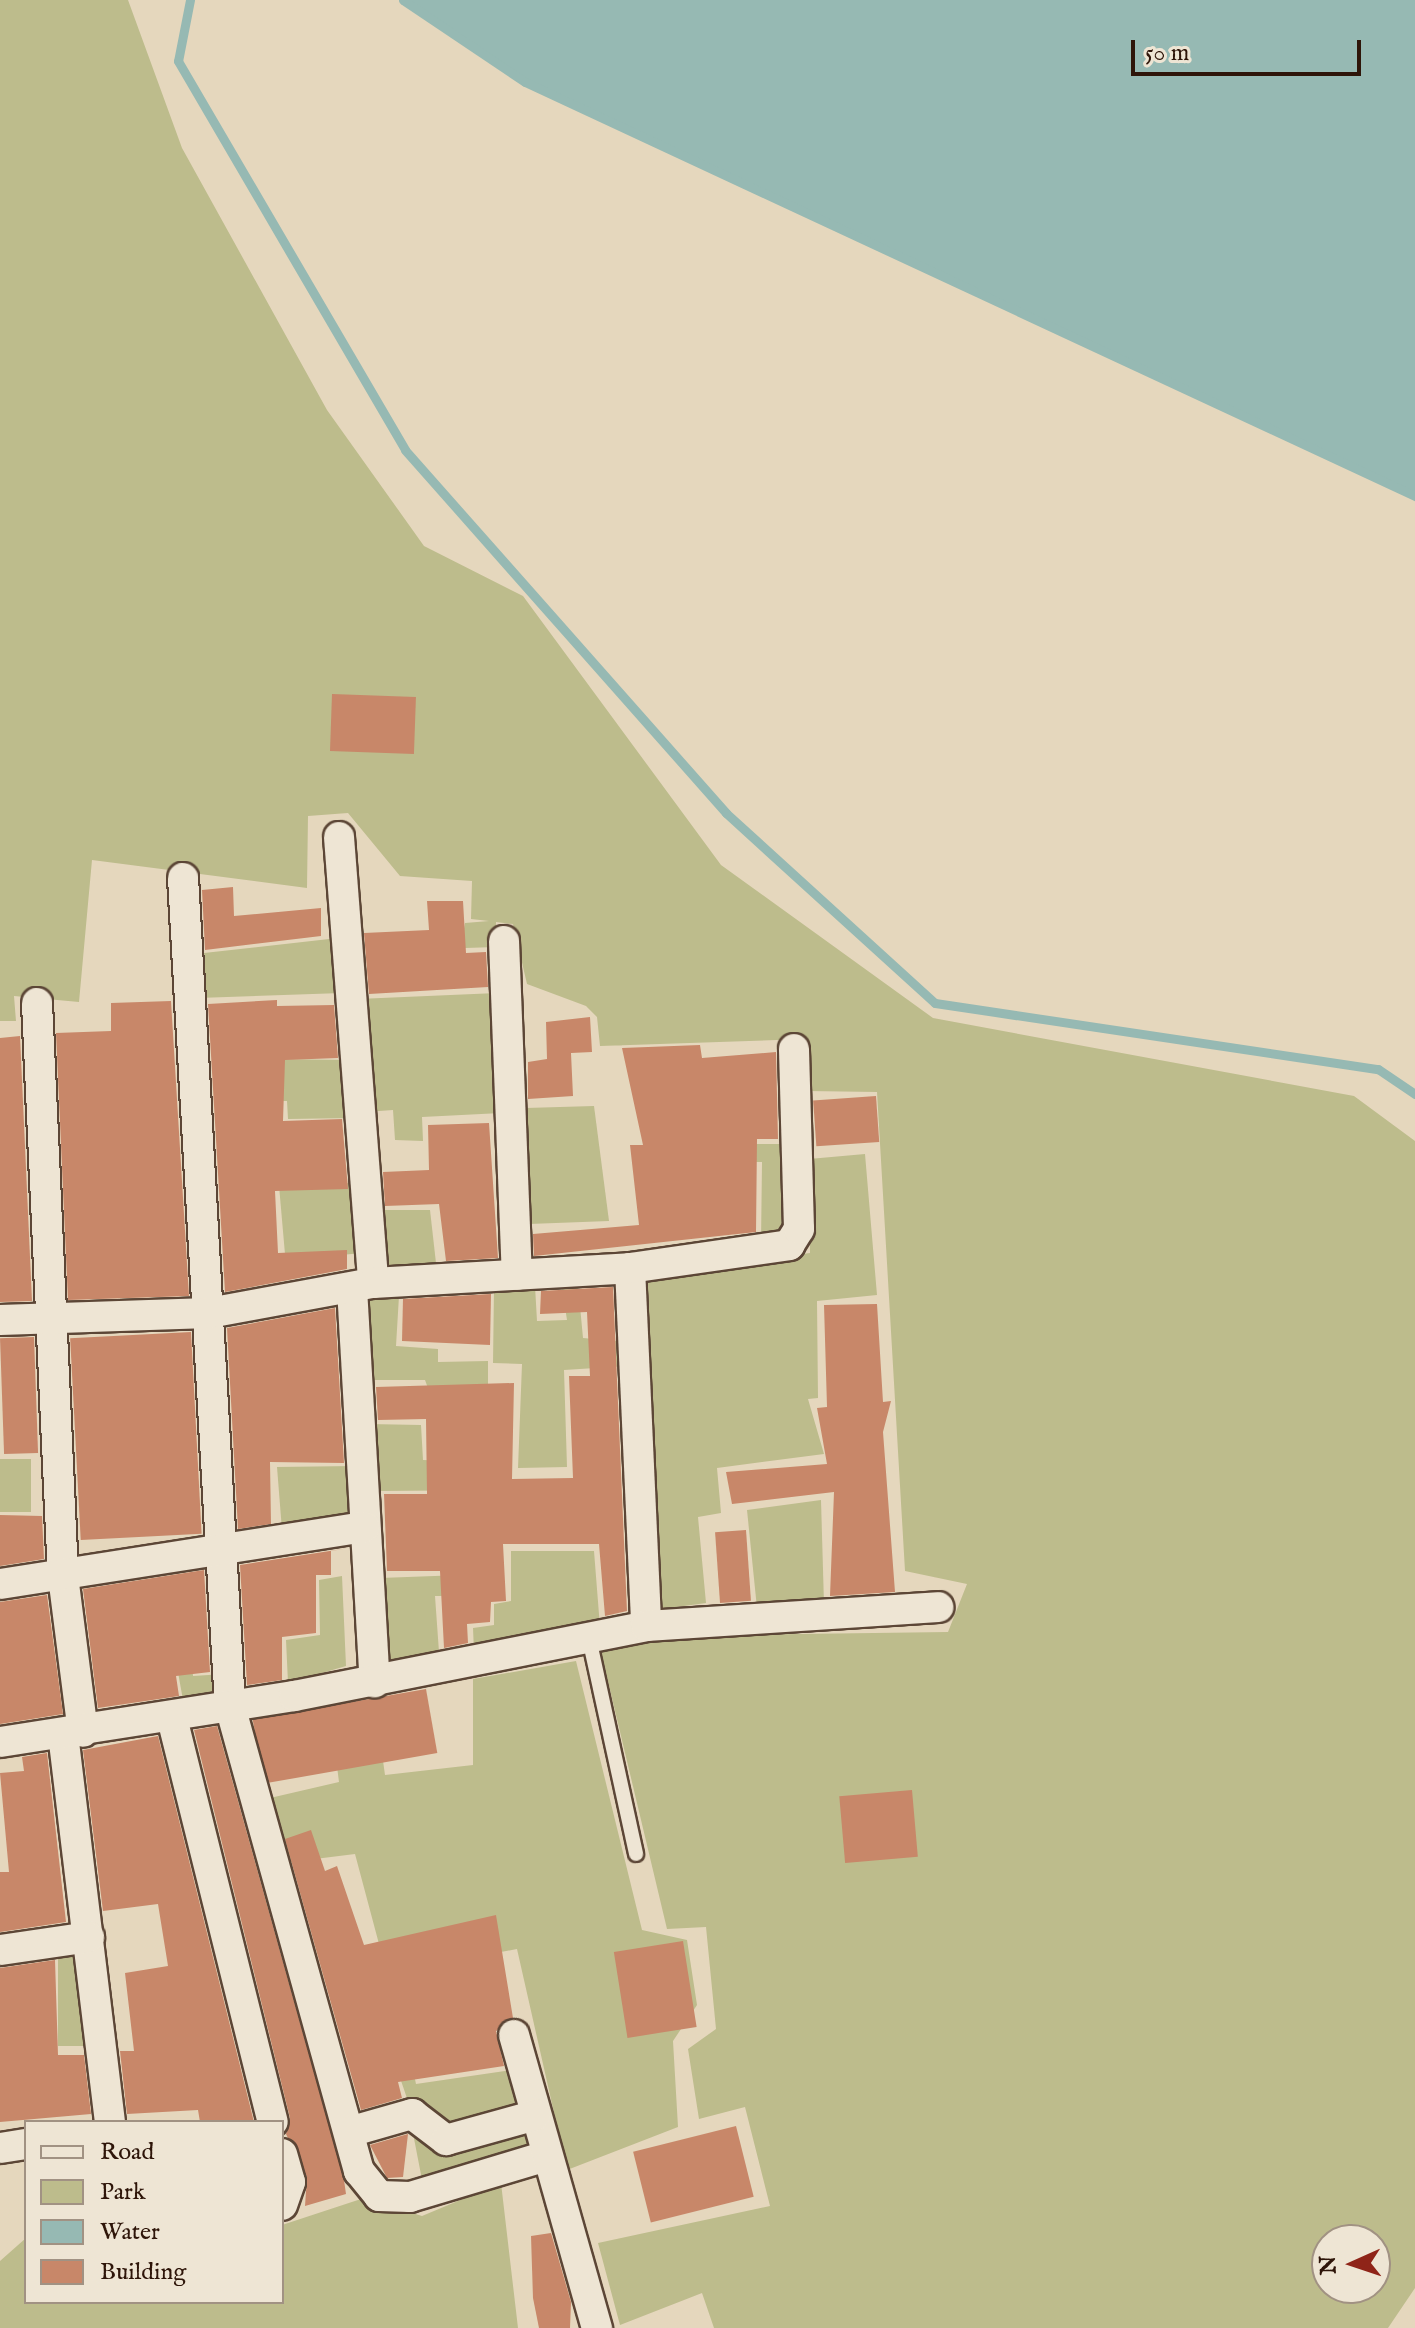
<!DOCTYPE html>
<html>
<head>
<meta charset="utf-8">
<style>
	body { margin:0 }
	#map { position:relative; width:1415px; height:2328px; overflow:hidden; background:#e5d7bd; font-family:"IM FELL English",serif }
	div>[style] { position:absolute }
	.green>* { inset:0; background:#bdbc8c; transform-origin:0 0 }
	.water>* { inset:0; background:#96b9b3 }
	.stream>* { height:9px; margin:-4.5px; padding:0 4.5px; transform-origin:4.5px; border-radius:4.5px; background:#96b9b3 }
	.building>* { inset:0; background:#c88769; transform-origin:0 0 }
	.roads { filter:drop-shadow(2px 0 #5c4636) drop-shadow(-2px 0 #5c4636) drop-shadow(0 2px #5c4636) drop-shadow(0 -2px #5c4636) }
	.lane>* { height:14px; margin:-7px; padding:0 7px; transform-origin:7px; border-radius:7px; background:#eee5d4 }
	.street>* { height:30px; margin:-15px; padding:0 15px; transform-origin:15px; border-radius:15px; background:#eee5d4 }
	span { translate:-50% -50%; white-space:nowrap; text-align:center; line-height:1.15; -webkit-text-stroke:6px #eee5d4; paint-order:stroke }
	.legend { position:absolute; left:24px; top:2120px; width:260px; height:184px; box-sizing:border-box; background:#eee5d4; border:2px solid #a19283; margin:0; padding:10px 14px; list-style:none; font-size:24px; color:#2e1509 }
	.legend li { display:flex; align-items:center; gap:16px; height:40px }
	.legend b { width:40px; border:2px solid #a19283 }
	.north { position:absolute; left:1311px; top:2224px; width:80px; height:80px; box-sizing:border-box; background:#eee5d4; border:2px solid #a19283; border-radius:50%; rotate:267deg; font-size:22px; font-weight:700; line-height:32px; text-align:center; color:#2e1509 }
	.north::after { content:''; display:block; margin:auto; width:28px; height:36px; background:#8f2418; clip-path:polygon(50% 0,100% 100%,50% 72%,0 100%) }
	.scale { position:absolute; left:1131px; top:40px; width:230px; height:36px; box-sizing:border-box; border:4px solid #2e1509; border-top:0; padding-left:10px; font-size:24px; line-height:28px; white-space:nowrap; color:#2e1509; -webkit-text-stroke:6px #eee5d4; paint-order:stroke }
</style>
</head>
<body>
<div id="map">
	<div class="green">
		<i style="clip-path:polygon(evenodd,0 0,128px 0,182px 148px,327px 410px,424px 546px,523px 596px,721px 865px,933px 1018px,1354px 1096px,1415px 1141px,1415px 2288px,1388px 2328px,714px 2328px,702px 2293px,620px 2325px,598px 2243px,770px 2206px,745px 2107px,699px 2119px,688px 2049px,716px 2029px,706px 1927px,667px 1929px,601px 1652px,650px 1636px,948px 1632px,967px 1584px,905px 1571px,877px 1092px,807px 1091px,805px 1039px,600px 1046px,597px 1017px,586px 1006px,527px 984px,513px 924px,496px 922px,496px 947px,435px 949px,463px 934px,465px 923px,489px 921px,471px 919px,472px 881px,400px 876px,348px 813px,308px 816px,307px 888px,92px 860px,79px 1002px,14px 996px,16px 1021px,0 1021px,0 0,1327px 2240px,1375px 2240px,1375px 2288px,1327px 2288px,1327px 2240px)"></i>
		<i style="clip-path:polygon(338px 938px,342px 993px,198px 998px,195px 954px)"></i>
		<i style="clip-path:polygon(497px 993px,501px 1113px,422px 1117px,423px 1141px,395px 1140px,393px 1110px,365px 1112px,358px 999px)"></i>
		<i style="clip-path:polygon(269px 1059px,351px 1060px,353px 1118px,288px 1119px,287px 1101px,270px 1101px)"></i>
		<i style="clip-path:polygon(594px 1106px,609px 1221px,529px 1224px,526px 1108px)"></i>
		<i style="clip-path:polygon(735px 1144px,789px 1144px,789px 1232px,761px 1242px,762px 1162px,736px 1162px)"></i>
		<i style="clip-path:polygon(865px 1154px,877px 1295px,817px 1301px,818px 1398px,808px 1399px,824px 1454px,717px 1468px,721px 1513px,698px 1517px,706px 1603px,662px 1609px,638px 1276px,810px 1253px,809px 1159px)"></i>
		<i style="left:360px;top:1182px;width:71px;height:81px;rotate:85deg"></i>
		<i style="clip-path:polygon(375px 1210px,430px 1210px,437px 1272px,379px 1273px)"></i>
		<i style="clip-path:polygon(561px 1282px,578px 1285px,583px 1338px,628px 1342px,627px 1366px,564px 1370px,567px 1467px,518px 1468px,522px 1364px,493px 1363px,494px 1288px,535px 1286px,537px 1321px,567px 1320px)"></i>
		<i style="clip-path:polygon(399px 1296px,396px 1346px,438px 1349px,438px 1362px,488px 1361px,488px 1394px,429px 1391px,425px 1380px,366px 1380px,359px 1298px)"></i>
		<i style="clip-path:polygon(368px 1424px,421px 1425px,423px 1460px,508px 1463px,512px 1490px,377px 1491px)"></i>
		<i style="left:0;top:1459px;width:31px;height:53px"></i>
		<i style="clip-path:polygon(354px 1466px,360px 1521px,282px 1530px,277px 1467px)"></i>
		<i style="clip-path:polygon(821px 1500px,824px 1604px,757px 1608px,747px 1510px)"></i>
		<i style="clip-path:polygon(511px 1551px,594px 1551px,600px 1627px,474px 1652px,473px 1628px,494px 1625px,494px 1604px,511px 1601px)"></i>
		<i style="clip-path:polygon(462px 1575px,462px 1596px,435px 1596px,439px 1652px,383px 1665px,380px 1578px)"></i>
		<i style="clip-path:polygon(342px 1576px,346px 1666px,288px 1683px,286px 1640px,320px 1635px,319px 1580px)"></i>
		<i style="clip-path:polygon(190px 1602px,193px 1676px,224px 1674px,226px 1697px,183px 1700px,166px 1606px)"></i>
		<i style="clip-path:polygon(576px 1661px,642px 1930px,687px 1940px,697px 2005px,673px 2041px,678px 2127px,567px 2170px,517px 1949px,387px 1974px,355px 1854px,291px 1862px,270px 1798px,339px 1782px,330px 1711px,376px 1711px,385px 1775px,473px 1765px,473px 1679px)"></i>
		<i style="left:58px;top:1957px;width:29px;height:89px"></i>
		<i style="clip-path:polygon(399px 2002px,416px 2084px,518px 2069px,528px 2112px,446px 2133px,410px 2107px,385px 2034px)"></i>
		<i style="clip-path:polygon(411px 2123px,443px 2146px,531px 2123px,540px 2152px,423px 2185px)"></i>
		<i style="clip-path:polygon(501px 2183px,518px 2328px,0 2328px,0 2261px,26px 2238px,26px 2302px,282px 2302px,282px 2225px,364px 2198px,422px 2216px)"></i>
	</div>
	<div class="water">
		<i style="clip-path:polygon(403px 0,1415px 0,1415px 496px,525px 82px)"></i>
	</div>
	<div class="stream">
		<i style="left:190px;top:0;width:62px;rotate:101.1deg"></i>
		<i style="left:178px;top:61px;width:450px;rotate:59.7deg"></i>
		<i style="left:405px;top:450px;width:485px;rotate:48.5deg"></i>
		<i style="left:726px;top:813px;width:282px;rotate:42.3deg"></i>
		<i style="left:935px;top:1003px;width:448px;rotate:8.5deg"></i>
		<i style="left:1378px;top:1069px;width:45px;rotate:34deg"></i>
		<i style="left:403px;top:0;width:147px;rotate:33.9deg"></i>
		<i style="left:525px;top:82px;width:982px;rotate:24.95deg"></i>
	</div>
	<div class="building">
		<i style="left:332px;top:694px;width:84px;height:57px;rotate:2deg"></i>
		<i style="clip-path:polygon(233px 887px,234px 916px,321px 908px,321px 936px,205px 950px,202px 890px)"></i>
		<i style="clip-path:polygon(427px 901px,463px 901px,466px 953px,486px 952px,488px 987px,369px 994px,364px 933px,429px 930px)"></i>
		<i style="clip-path:polygon(277px 1000px,277px 1006px,334px 1005px,338px 1058px,285px 1060px,283px 1121px,342px 1119px,348px 1189px,275px 1191px,278px 1253px,347px 1250px,347px 1269px,225px 1292px,208px 1004px)"></i>
		<i style="clip-path:polygon(171px 1001px,189px 1296px,68px 1300px,56px 1033px,111px 1031px,111px 1003px)"></i>
		<i style="clip-path:polygon(590px 1017px,592px 1052px,571px 1053px,573px 1096px,528px 1099px,528px 1062px,547px 1059px,546px 1022px)"></i>
		<i style="clip-path:polygon(20px 1036px,32px 1301px,0 1302px,0 1038px)"></i>
		<i style="clip-path:polygon(700px 1045px,702px 1058px,776px 1052px,778px 1139px,757px 1139px,756px 1232px,534px 1256px,533px 1234px,639px 1225px,630px 1145px,643px 1145px,622px 1048px)"></i>
		<i style="left:876px;top:1096px;width:46px;height:63px;rotate:86deg"></i>
		<i style="clip-path:polygon(489px 1123px,498px 1258px,446px 1261px,439px 1204px,385px 1206px,383px 1172px,429px 1170px,428px 1125px)"></i>
		<i style="clip-path:polygon(613px 1287px,627px 1611px,605px 1616px,599px 1544px,503px 1544px,506px 1601px,491px 1602px,490px 1622px,467px 1624px,468px 1643px,444px 1648px,440px 1571px,387px 1571px,384px 1494px,427px 1494px,426px 1419px,378px 1420px,376px 1387px,514px 1383px,512px 1479px,573px 1478px,569px 1376px,590px 1376px,587px 1312px,540px 1314px,541px 1291px)"></i>
		<i style="clip-path:polygon(491px 1294px,490px 1345px,402px 1341px,403px 1299px)"></i>
		<i style="clip-path:polygon(877px 1304px,883px 1402px,891px 1401px,883px 1432px,895px 1592px,830px 1596px,834px 1492px,732px 1504px,726px 1472px,827px 1464px,817px 1408px,827px 1407px,824px 1305px)"></i>
		<i style="clip-path:polygon(335px 1308px,344px 1463px,270px 1462px,271px 1524px,238px 1529px,227px 1328px)"></i>
		<i style="left:191px;top:1332px;width:202px;height:121px;rotate:87deg"></i>
		<i style="left:34px;top:1337px;width:116px;height:34px;rotate:88deg"></i>
		<i style="clip-path:polygon(0 1515px,42px 1516px,44px 1559px,0 1566px)"></i>
		<i style="left:746px;top:1530px;width:71px;height:31px;rotate:86deg"></i>
		<i style="clip-path:polygon(349px 1548px,331px 1551px,331px 1575px,316px 1575px,316px 1633px,282px 1637px,282px 1680px,247px 1685px,240px 1565px)"></i>
		<i style="clip-path:polygon(204px 1570px,210px 1672px,176px 1676px,179px 1696px,98px 1708px,83px 1589px)"></i>
		<i style="clip-path:polygon(47px 1595px,63px 1714px,0 1724px,0 1602px)"></i>
		<i style="left:426px;top:1689px;width:65px;height:176px;rotate:80deg"></i>
		<i style="clip-path:polygon(217px 1726px,344px 2180px,346px 2194px,305px 2206px,307px 2177px,286px 2134px,290px 2118px,194px 1730px)"></i>
		<i style="clip-path:polygon(158px 1736px,254px 2122px,200px 2122px,198px 2110px,127px 2114px,120px 2051px,134px 2051px,125px 1973px,168px 1966px,158px 1904px,103px 1911px,83px 1750px)"></i>
		<i style="clip-path:polygon(47px 1753px,66px 1922px,0 1932px,0 1872px,9px 1872px,0 1773px,24px 1771px,22px 1757px)"></i>
		<i style="left:912px;top:1790px;width:67px;height:73px;rotate:85deg"></i>
		<i style="clip-path:polygon(311px 1830px,325px 1871px,337px 1866px,364px 1945px,496px 1915px,513px 2018px,496px 2031px,504px 2066px,398px 2082px,402px 2098px,361px 2110px,285px 1839px)"></i>
		<i style="left:683px;top:1941px;width:87px;height:70px;rotate:81deg"></i>
		<i style="clip-path:polygon(55px 1960px,58px 2055px,84px 2055px,91px 2114px,0 2122px,0 1968px)"></i>
		<i style="left:736px;top:2126px;width:73px;height:106px;rotate:76deg"></i>
		<i style="clip-path:polygon(408px 2134px,403px 2177px,387px 2178px,370px 2145px)"></i>
		<i style="clip-path:polygon(551px 2233px,571px 2302px,570px 2328px,539px 2328px,533px 2298px,531px 2236px)"></i>
	</div>
	<div class="roads">
		<div class="lane">
			<i style="left:589px;top:1638px;width:221px;rotate:77.7deg"></i>
		</div>
		<div class="street">
			<i style="left:339px;top:837px;width:447px;rotate:85.6deg"></i>
			<i style="left:183px;top:878px;width:829px;rotate:86.75deg"></i>
			<i style="left:230px;top:1706px;width:483px;rotate:74.5deg"></i>
			<i style="left:359px;top:2171px;width:32px;rotate:51deg"></i>
			<i style="left:379px;top:2196px;width:31px;rotate:2deg"></i>
			<i style="left:410px;top:2197px;width:143px;rotate:-16.7deg"></i>
			<i style="left:504px;top:941px;width:334px;rotate:87.8deg"></i>
			<i style="left:37px;top:1003px;width:574px;rotate:87.4deg"></i>
			<i style="left:63px;top:1576px;width:157px;rotate:82.7deg"></i>
			<i style="left:630px;top:1268px;width:358px;rotate:87.4deg"></i>
			<i style="left:352px;top:1288px;width:395px;rotate:86.7deg"></i>
			<i style="left:0;top:1320px;width:209px;rotate:-1.9deg"></i>
			<i style="left:209px;top:1313px;width:167px;rotate:-10.4deg"></i>
			<i style="left:373px;top:1283px;width:257px;rotate:-3.3deg"></i>
			<i style="left:630px;top:1268px;width:161px;rotate:-8.2deg"></i>
			<i style="left:789px;top:1245px;width:19px;rotate:-58deg"></i>
			<i style="left:799px;top:1229px;width:180px;rotate:-91.6deg"></i>
			<i style="left:0;top:1584px;width:369px;rotate:-8.9deg"></i>
			<i style="left:172px;top:1718px;width:416px;rotate:76deg"></i>
			<i style="left:63px;top:1734px;width:391px;rotate:83.1deg"></i>
			<i style="left:0;top:1742px;width:298px;rotate:-8.9deg"></i>
			<i style="left:294px;top:1696px;width:359px;rotate:-11.2deg"></i>
			<i style="left:646px;top:1626px;width:293px;rotate:-3.7deg"></i>
			<i style="left:0;top:1950px;width:90px;rotate:-8.3deg"></i>
			<i style="left:514px;top:2035px;width:305px;rotate:74.2deg"></i>
			<i style="left:349px;top:2132px;width:66px;rotate:-15.9deg"></i>
			<i style="left:412px;top:2114px;width:43px;rotate:37.4deg"></i>
			<i style="left:446px;top:2140px;width:93px;rotate:-15.5deg"></i>
			<i style="left:0;top:2148px;width:26px;rotate:-9deg"></i>
			<i style="left:282px;top:2154px;width:29px;rotate:74deg"></i>
			<i style="left:290px;top:2182px;width:24px;rotate:109deg"></i>
		</div>
	</div>
	<ul class="legend">
	<li><b style="height:10px;background:#eee5d4"></b>Road</li>
	<li><b style="height:22px;background:#bdbc8c"></b>Park</li>
	<li><b style="height:22px;background:#96b9b3"></b>Water</li>
	<li><b style="height:22px;background:#c88769"></b>Building</li>
	</ul>
	<div class="north">N</div>
	<div class="scale">50 m</div>
</div>
</body>
</html>
